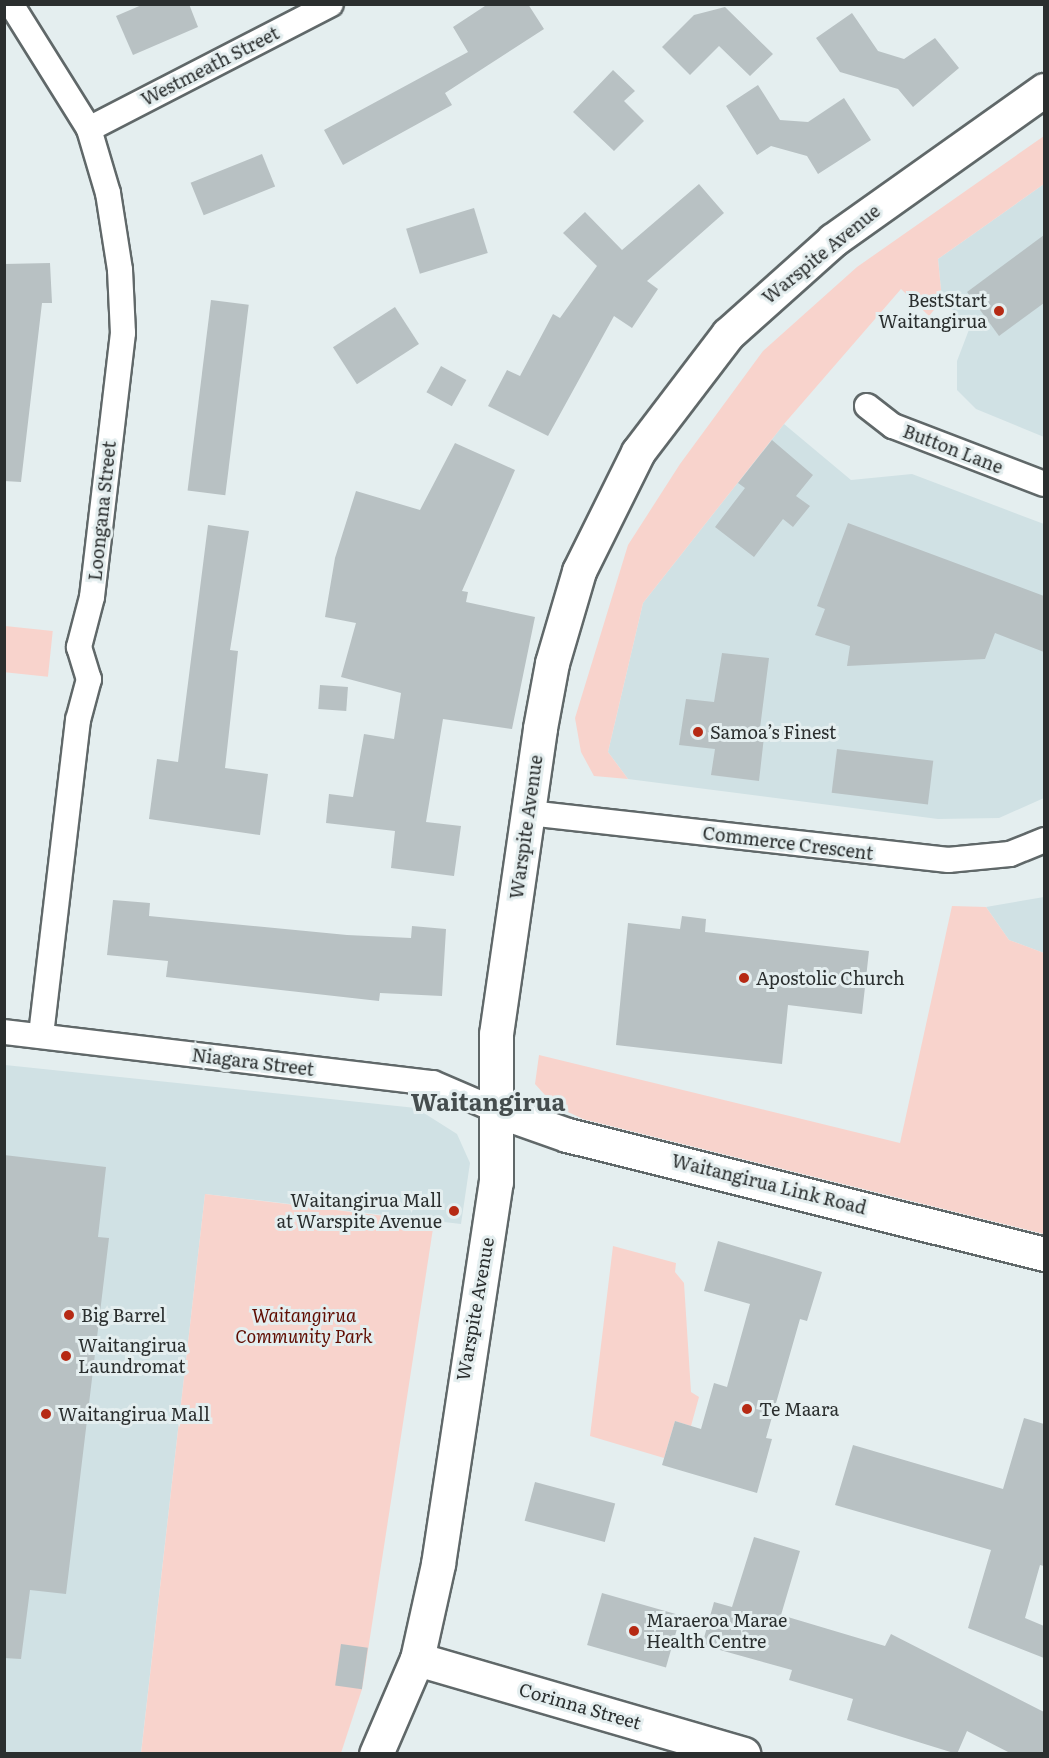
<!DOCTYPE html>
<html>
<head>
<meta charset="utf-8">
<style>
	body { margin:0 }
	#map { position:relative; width:1049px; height:1758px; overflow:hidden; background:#e4eeef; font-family:Literata,serif }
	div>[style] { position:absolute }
	.built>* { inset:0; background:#d0e1e4 }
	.green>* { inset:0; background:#f8d3cc; transform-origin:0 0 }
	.building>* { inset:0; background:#b8c1c3; transform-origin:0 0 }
	.roads { filter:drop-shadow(2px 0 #606869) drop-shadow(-2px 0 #606869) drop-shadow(0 2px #606869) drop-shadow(0 -2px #606869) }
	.street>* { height:24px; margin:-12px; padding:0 12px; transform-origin:12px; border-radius:12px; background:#fff }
	.secondary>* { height:33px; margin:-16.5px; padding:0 16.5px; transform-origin:16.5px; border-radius:16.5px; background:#fff }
	.dots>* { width:16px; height:16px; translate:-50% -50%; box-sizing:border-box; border:3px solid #e4eeef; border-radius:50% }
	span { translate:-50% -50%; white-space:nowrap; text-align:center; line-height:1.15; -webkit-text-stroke:6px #e4eeef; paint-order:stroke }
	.street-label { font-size:18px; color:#2b2f2f }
	.poi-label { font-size:18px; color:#2b2f2f }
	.right { translate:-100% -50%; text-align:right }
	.left { translate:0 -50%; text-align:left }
	.park-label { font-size:18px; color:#600d02; font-style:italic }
	.district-label { font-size:24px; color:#454d4e; font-weight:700 }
	.frame { position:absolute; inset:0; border:6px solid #2b2f2f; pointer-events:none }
</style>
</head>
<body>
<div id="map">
	<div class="built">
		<i style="clip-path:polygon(1044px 184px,1044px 437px,976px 409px,957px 390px,957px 361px,970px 327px,942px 300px,938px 259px)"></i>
		<i style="clip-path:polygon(784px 424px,851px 480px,912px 474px,1044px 524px,1044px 798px,999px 818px,938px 819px,628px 779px,608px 752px,643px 603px)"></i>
		<i style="clip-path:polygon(1044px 897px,1044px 953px,1009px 940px,986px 907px)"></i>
		<i style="clip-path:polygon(5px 1065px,416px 1108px,457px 1134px,470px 1163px,461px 1224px,205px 1194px,141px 1753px,5px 1754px)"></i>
	</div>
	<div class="green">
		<i style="clip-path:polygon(1044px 136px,1044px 184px,938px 259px,942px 300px,929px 316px,901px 289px,784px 424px,643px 603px,608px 752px,628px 779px,594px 776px,581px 752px,575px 718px,628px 545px,680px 464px,763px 351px,857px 267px)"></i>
		<i style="left:5px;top:626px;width:48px;height:46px;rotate:6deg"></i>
		<i style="clip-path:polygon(952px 906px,986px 907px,1009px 940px,1044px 953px,1044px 1234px,583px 1119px,555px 1106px,535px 1084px,539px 1055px,900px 1143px)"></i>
		<i style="clip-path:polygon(205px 1194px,434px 1222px,362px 1689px,341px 1753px,141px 1754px)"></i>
		<i style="clip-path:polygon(613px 1246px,676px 1263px,675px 1272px,684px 1283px,691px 1392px,699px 1397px,691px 1426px,675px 1421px,664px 1458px,590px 1436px)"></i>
	</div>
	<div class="building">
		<i style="clip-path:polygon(144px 4px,189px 4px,198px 27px,133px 55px,116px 16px)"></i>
		<i style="clip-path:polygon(488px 4px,528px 4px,544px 29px,445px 93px,452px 105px,343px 165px,324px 130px,468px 52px,453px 27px)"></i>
		<i style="clip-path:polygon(725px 7px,773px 54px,750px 76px,719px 46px,690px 75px,662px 47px,694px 15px)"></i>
		<i style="clip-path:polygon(852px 13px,878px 51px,904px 59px,935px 38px,959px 68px,913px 107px,898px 89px,840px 72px,816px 38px)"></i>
		<i style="clip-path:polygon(613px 70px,635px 91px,624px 101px,644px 121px,614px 151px,573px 112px)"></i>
		<i style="clip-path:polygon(758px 85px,780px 120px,808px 122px,844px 98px,871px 140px,818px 174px,807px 156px,771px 146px,757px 155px,726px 106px)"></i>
		<i style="left:262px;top:154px;width:35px;height:77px;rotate:68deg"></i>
		<i style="clip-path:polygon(699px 184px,724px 213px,647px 281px,658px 289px,632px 328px,614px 316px,548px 436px,488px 406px,507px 370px,520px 376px,553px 314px,560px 318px,597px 266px,563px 233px,585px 212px,622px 250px)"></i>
		<i style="left:474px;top:208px;width:47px;height:71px;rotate:73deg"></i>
		<i style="clip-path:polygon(1044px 235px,1044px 303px,999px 336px,967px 292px)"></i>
		<i style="clip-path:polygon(50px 263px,52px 303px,42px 303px,21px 482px,4px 481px,4px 264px)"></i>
		<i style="left:211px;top:300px;width:38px;height:192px;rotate:7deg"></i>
		<i style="left:395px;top:307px;width:44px;height:74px;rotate:57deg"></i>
		<i style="left:441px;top:366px;width:29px;height:30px;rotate:29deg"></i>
		<i style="clip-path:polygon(772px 440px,813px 475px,796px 496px,810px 506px,793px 527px,783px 519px,754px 557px,715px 527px,745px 488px,738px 483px)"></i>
		<i style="clip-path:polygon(455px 443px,515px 470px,462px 591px,468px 592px,466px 602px,535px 617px,512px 729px,443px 719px,426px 822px,461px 826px,454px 876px,391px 868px,395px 831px,326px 823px,329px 794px,353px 797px,364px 734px,394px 739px,401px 693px,341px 677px,356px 623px,325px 617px,335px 558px,356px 491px,420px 510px)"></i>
		<i style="clip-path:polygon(848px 523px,1044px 596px,1044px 652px,995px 633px,985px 659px,847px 666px,850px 646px,815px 635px,825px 609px,817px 606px)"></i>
		<i style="clip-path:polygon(208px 525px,249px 531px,230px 650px,238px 651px,225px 768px,268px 774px,260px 835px,149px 819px,157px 759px,178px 762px)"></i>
		<i style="clip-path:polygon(722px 653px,769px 658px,759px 736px,764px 737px,759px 781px,711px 775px,715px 749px,679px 745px,686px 699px,714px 702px)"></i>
		<i style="left:320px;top:685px;width:28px;height:24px;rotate:4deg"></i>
		<i style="left:837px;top:749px;width:97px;height:44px;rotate:7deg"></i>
		<i style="clip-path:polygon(113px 900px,150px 903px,149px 916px,347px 935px,411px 938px,412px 926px,446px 929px,442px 996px,380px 993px,379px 1001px,166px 977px,168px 961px,107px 955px)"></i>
		<i style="clip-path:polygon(682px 916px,706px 919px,705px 932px,869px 951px,862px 1014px,788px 1005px,782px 1064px,616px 1045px,628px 923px,680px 929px)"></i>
		<i style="clip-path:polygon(4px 1155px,106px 1167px,98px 1237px,109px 1238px,66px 1594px,30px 1590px,21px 1659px,4px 1658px)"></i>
		<i style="clip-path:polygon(718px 1241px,822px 1272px,807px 1321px,800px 1319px,766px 1438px,772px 1439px,757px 1493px,662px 1465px,675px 1421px,701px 1429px,714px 1383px,727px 1387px,750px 1304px,704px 1291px)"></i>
		<i style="clip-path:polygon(1024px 1418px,1044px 1424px,1044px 1566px,1040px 1565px,1025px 1618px,1044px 1626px,1044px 1658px,968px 1628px,991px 1550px,835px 1505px,853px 1445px,1003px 1489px)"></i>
		<i style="left:535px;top:1482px;width:83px;height:40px;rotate:15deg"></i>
		<i style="clip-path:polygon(754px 1537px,800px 1551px,781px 1615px,885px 1646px,891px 1634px,1044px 1712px,1044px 1754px,1012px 1754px,967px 1731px,957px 1754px,847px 1720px,853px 1699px,789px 1680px,792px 1670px,702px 1645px,714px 1602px,732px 1607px)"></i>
		<i style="left:602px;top:1593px;width:82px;height:54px;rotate:16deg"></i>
		<i style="left:341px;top:1644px;width:27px;height:42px;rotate:8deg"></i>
	</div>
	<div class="roads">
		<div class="street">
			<i style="left:11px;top:4px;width:147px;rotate:58deg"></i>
			<i style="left:89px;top:129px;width:67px;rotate:73.5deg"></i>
			<i style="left:108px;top:193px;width:78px;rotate:81.1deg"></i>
			<i style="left:120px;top:270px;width:63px;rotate:87.3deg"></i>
			<i style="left:123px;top:333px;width:266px;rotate:96.7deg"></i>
			<i style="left:92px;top:597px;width:52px;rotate:104.6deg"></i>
			<i style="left:79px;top:647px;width:34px;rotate:73deg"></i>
			<i style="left:89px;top:679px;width:42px;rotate:105deg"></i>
			<i style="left:78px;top:720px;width:318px;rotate:96.7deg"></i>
			<i style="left:89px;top:129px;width:272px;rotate:-27.3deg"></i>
			<i style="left:867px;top:406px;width:33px;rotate:38deg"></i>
			<i style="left:893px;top:426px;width:162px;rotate:21deg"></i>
			<i style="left:529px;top:813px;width:422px;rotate:6.4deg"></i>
			<i style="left:948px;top:860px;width:62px;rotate:-5.5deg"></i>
			<i style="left:1010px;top:854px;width:37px;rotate:-22deg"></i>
			<i style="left:4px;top:1032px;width:432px;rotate:6.8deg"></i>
			<i style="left:433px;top:1083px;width:69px;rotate:23.2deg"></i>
		</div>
		<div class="secondary">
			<i style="left:496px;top:1110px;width:75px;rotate:19.4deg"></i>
			<i style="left:567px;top:1135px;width:492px;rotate:14deg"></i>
			<i style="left:417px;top:1659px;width:340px;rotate:16.2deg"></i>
			<i style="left:376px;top:1754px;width:103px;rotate:-66.7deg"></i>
			<i style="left:417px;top:1659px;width:97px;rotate:-77.5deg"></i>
			<i style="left:438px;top:1564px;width:386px;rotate:-81.4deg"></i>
			<i style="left:496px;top:1182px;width:148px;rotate:-90deg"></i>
			<i style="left:496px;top:1034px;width:309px;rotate:-81.8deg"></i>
			<i style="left:540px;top:728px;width:66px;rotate:-79.5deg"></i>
			<i style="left:552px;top:663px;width:96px;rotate:-73.6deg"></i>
			<i style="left:579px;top:571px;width:133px;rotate:-63.6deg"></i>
			<i style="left:638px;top:452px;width:148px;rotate:-52.7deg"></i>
			<i style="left:728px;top:334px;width:141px;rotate:-41.8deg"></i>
			<i style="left:833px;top:240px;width:259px;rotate:-35.4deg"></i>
		</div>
	</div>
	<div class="dots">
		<i style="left:999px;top:311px;background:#b62a14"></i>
		<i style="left:698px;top:732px;background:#b62a14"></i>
		<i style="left:744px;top:978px;background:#b62a14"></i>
		<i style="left:454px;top:1211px;background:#b62a14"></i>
		<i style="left:69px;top:1315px;background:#b62a14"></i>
		<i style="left:66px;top:1356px;background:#b62a14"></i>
		<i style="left:747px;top:1409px;background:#b62a14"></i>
		<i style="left:46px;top:1414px;background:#b62a14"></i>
		<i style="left:634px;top:1631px;background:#b62a14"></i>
	</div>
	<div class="street-label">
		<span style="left:210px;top:66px;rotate:-27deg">Westmeath Street</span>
		<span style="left:821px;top:254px;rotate:-39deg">Warspite Avenue</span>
		<span style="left:953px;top:449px;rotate:21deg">Button Lane</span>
		<span style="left:102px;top:511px;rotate:-84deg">Loongana Street</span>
		<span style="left:526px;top:827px;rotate:-82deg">Warspite Avenue</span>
		<span style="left:788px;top:843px;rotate:7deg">Commerce Crescent</span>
		<span style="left:253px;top:1062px;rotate:7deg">Niagara Street</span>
		<span style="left:769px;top:1184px;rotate:14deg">Waitangirua Link Road</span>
		<span style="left:475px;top:1309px;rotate:-80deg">Warspite Avenue</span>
		<span style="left:580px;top:1706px;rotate:16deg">Corinna Street</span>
	</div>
	<div class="poi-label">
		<span class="right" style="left:987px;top:311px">BestStart<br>Waitangirua</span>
		<span class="left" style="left:710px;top:732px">Samoa’s Finest</span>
		<span class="left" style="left:756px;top:978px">Apostolic Church</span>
		<span class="right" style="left:442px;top:1211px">Waitangirua Mall<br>at Warspite Avenue</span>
		<span class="left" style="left:81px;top:1315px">Big Barrel</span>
		<span class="left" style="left:78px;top:1356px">Waitangirua<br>Laundromat</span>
		<span class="left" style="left:759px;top:1409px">Te Maara</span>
		<span class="left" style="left:58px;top:1414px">Waitangirua Mall</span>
		<span class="left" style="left:646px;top:1631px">Maraeroa Marae<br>Health Centre</span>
	</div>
	<div class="park-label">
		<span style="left:304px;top:1326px">Waitangirua<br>Community Park</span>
	</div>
	<div class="district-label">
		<span style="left:488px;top:1101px">Waitangirua</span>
	</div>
	<div class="frame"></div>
</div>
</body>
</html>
